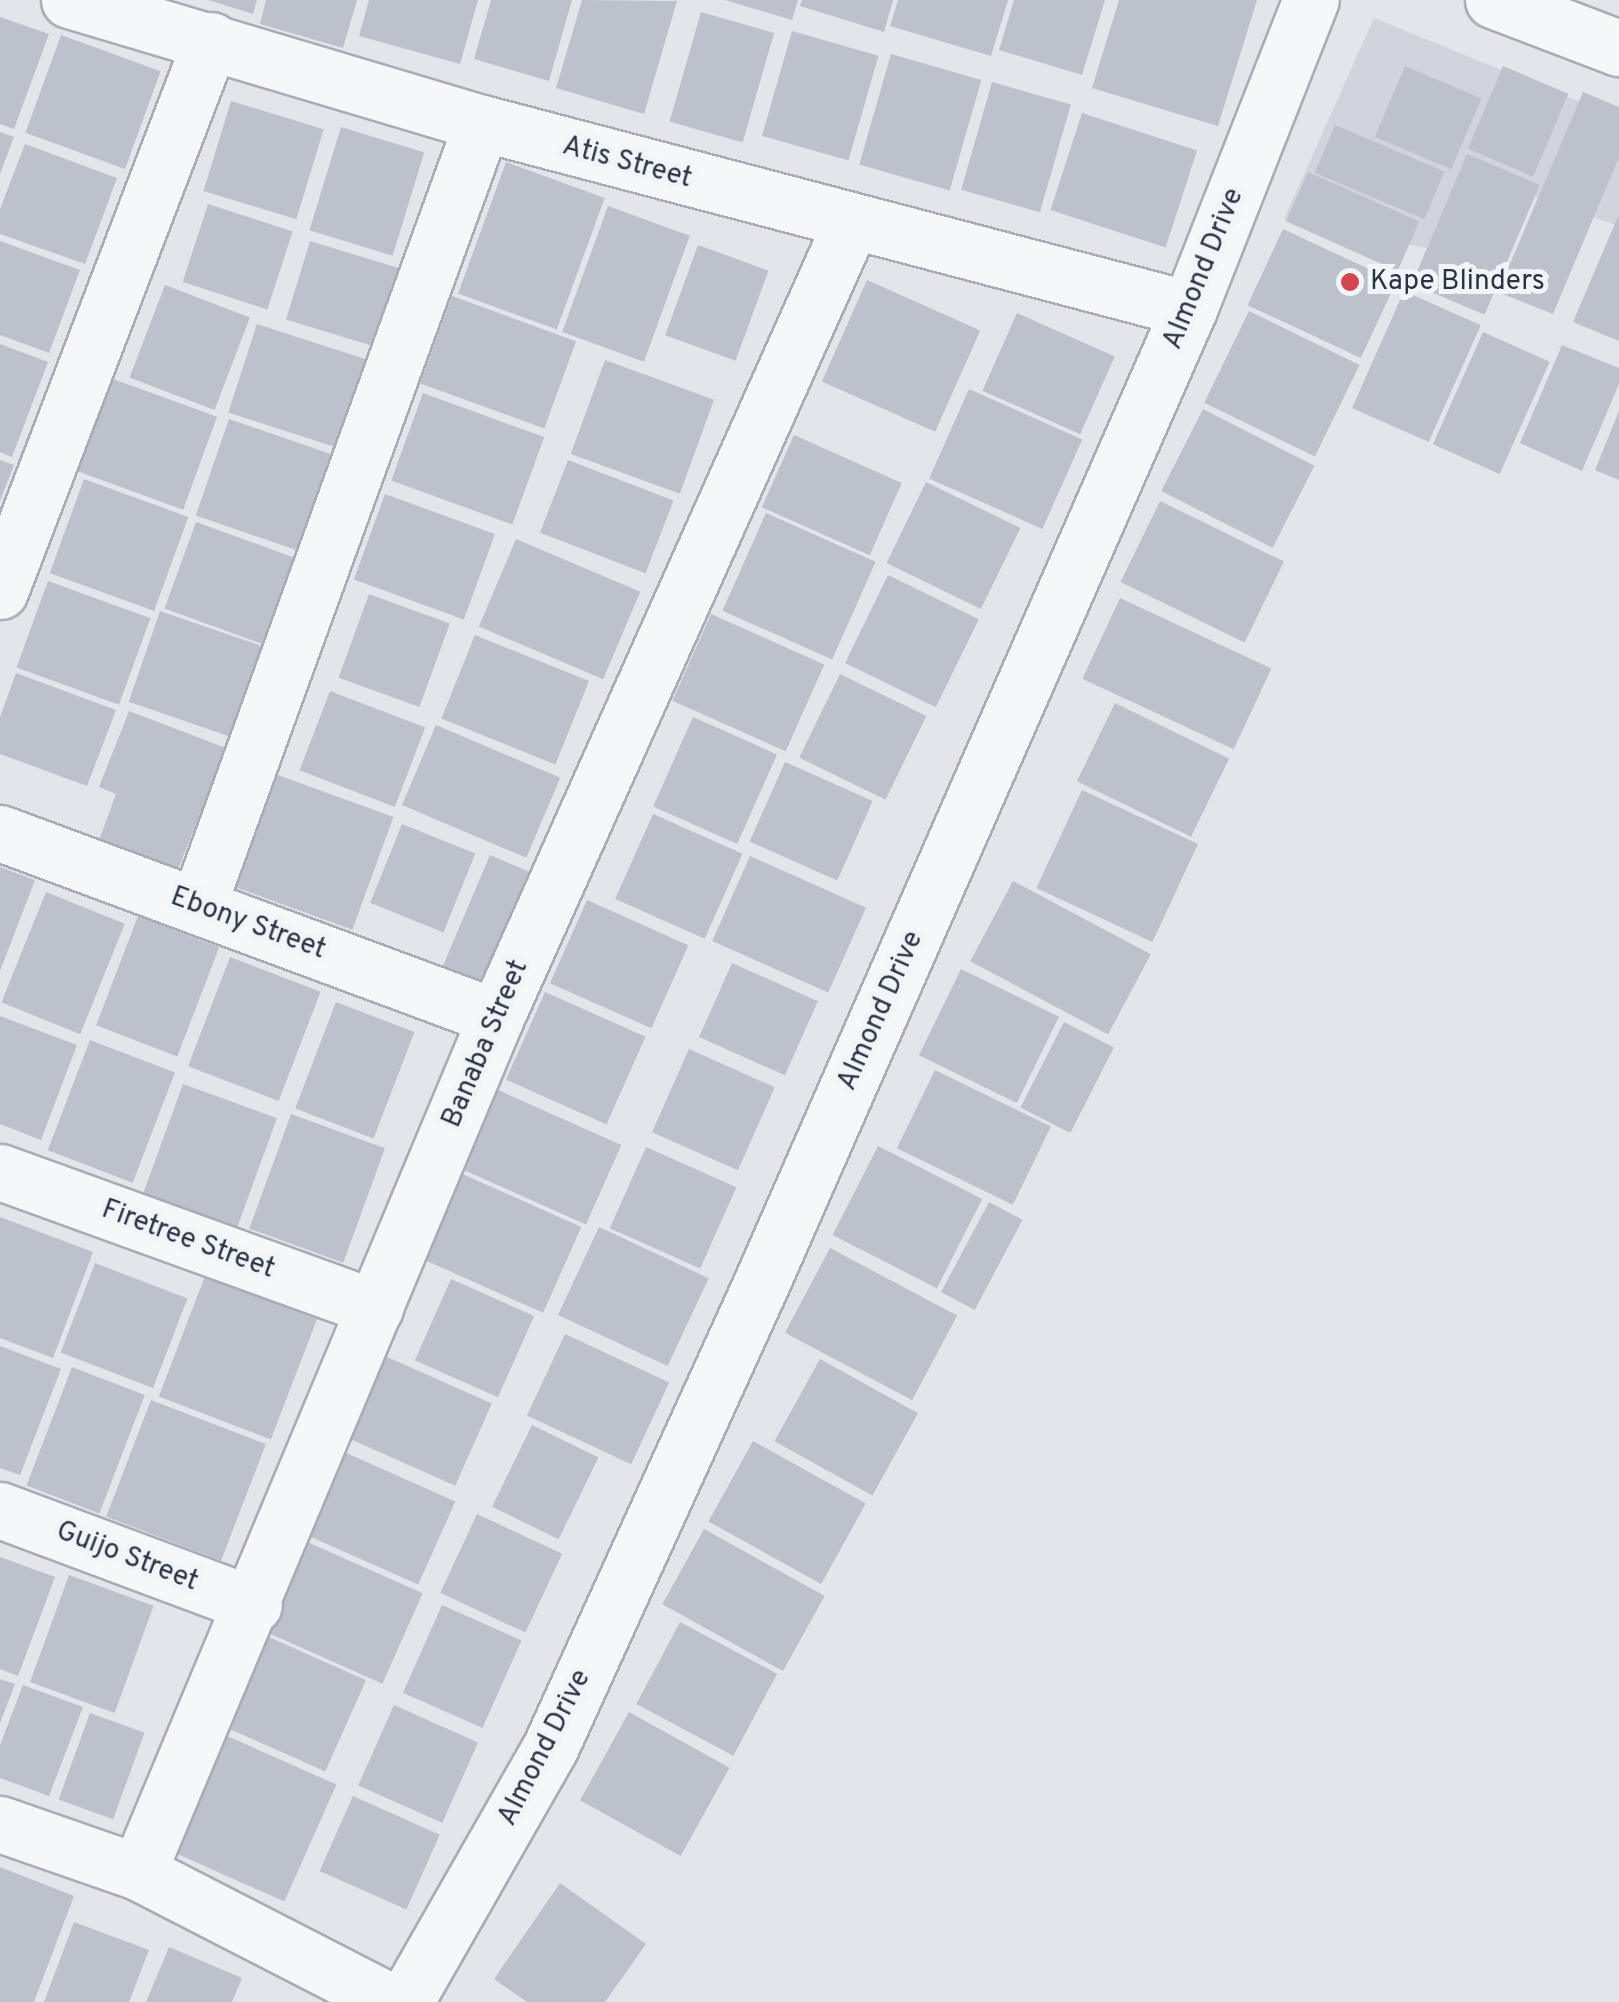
<!DOCTYPE html>
<html>
<head>
<meta charset="utf-8">
<style>
	body { margin:0 }
	#map { position:relative; width:1619px; height:2002px; overflow:hidden; background:#e3e5eb; font-family:Overpass,sans-serif }
	div>[style] { position:absolute }
	.built>* { inset:0; background:#d1d4dd }
	.building>* { inset:0; background:#bcc1cb; transform-origin:0 0 }
	.roads { filter:drop-shadow(2px 0 #a8acb6) drop-shadow(-2px 0 #a8acb6) drop-shadow(0 2px #a8acb6) drop-shadow(0 -2px #a8acb6) }
	.minor>* { height:55px; margin:-27.5px; padding:0 27.5px; transform-origin:27.5px; border-radius:27.5px; background:#f6f7f9 }
	.tertiary>* { height:55px; margin:-27.5px; padding:0 27.5px; transform-origin:27.5px; border-radius:27.5px; background:#f6f7f9 }
	.dots>* { width:28px; height:28px; translate:-50% -50%; box-sizing:border-box; border:5px solid #f2f5f8; border-radius:50% }
	span { translate:-50% -50%; white-space:nowrap; text-align:center; line-height:1.15; -webkit-text-stroke:10px #f2f5f8; paint-order:stroke }
	.street-label { font-size:28px; color:#2a3244 }
	.poi-label { font-size:28px; color:#2a3244 }
	.left { translate:0 -50%; text-align:left }
</style>
</head>
<body>
<div id="map">
	<div class="built">
		<i style="clip-path:polygon(1374px 18px,1619px 118px,1619px 226px,1461px 172px,1427px 248px,1284px 219px)"></i>
	</div>
	<div class="building">
		<i style="clip-path:polygon(208px 0,257px 0,253px 14px)"></i>
		<i style="clip-path:polygon(266px 0,357px 0,343px 48px,260px 24px)"></i>
		<i style="clip-path:polygon(369px 0,478px 0,460px 64px,359px 36px)"></i>
		<i style="clip-path:polygon(491px 0,572px 0,549px 81px,474px 59px)"></i>
		<i style="clip-path:polygon(582px 0,677px 1px,644px 114px,556px 88px)"></i>
		<i style="clip-path:polygon(725px 0,798px 0,792px 20px)"></i>
		<i style="clip-path:polygon(802px 0,893px 0,884px 32px,800px 6px)"></i>
		<i style="clip-path:polygon(898px 0,1008px 0,991px 56px,890px 26px)"></i>
		<i style="clip-path:polygon(1014px 0,1105px 0,1082px 75px,999px 50px)"></i>
		<i style="clip-path:polygon(1119px 0,1257px 0,1218px 126px,1092px 88px)"></i>
		<i style="left:701px;top:12px;width:76px;height:114px;rotate:16deg"></i>
		<i style="clip-path:polygon(0 17px,49px 34px,14px 129px,0 124px)"></i>
		<i style="left:792px;top:31px;width:90px;height:109px;rotate:16deg"></i>
		<i style="left:61px;top:35px;width:106px;height:104px;rotate:20deg"></i>
		<i style="left:891px;top:54px;width:94px;height:115px;rotate:16deg"></i>
		<i style="left:1405px;top:66px;width:83px;height:77px;rotate:23deg"></i>
		<i style="left:1503px;top:66px;width:71px;height:90px;rotate:23deg"></i>
		<i style="left:992px;top:82px;width:82px;height:112px;rotate:16deg"></i>
		<i style="clip-path:polygon(1583px 92px,1619px 107px,1619px 157px,1553px 314px,1498px 292px)"></i>
		<i style="left:231px;top:101px;width:97px;height:94px;rotate:17deg"></i>
		<i style="left:1082px;top:113px;width:121px;height:102px;rotate:18deg"></i>
		<i style="left:1335px;top:125px;width:119px;height:52px;rotate:23deg"></i>
		<i style="left:341px;top:127px;width:87px;height:108px;rotate:17deg"></i>
		<i style="clip-path:polygon(0 132px,14px 137px,0 174px)"></i>
		<i style="clip-path:polygon(25px 144px,117px 178px,85px 264px,0 234px,0 209px)"></i>
		<i style="left:1467px;top:154px;width:79px;height:141px;rotate:23deg"></i>
		<i style="left:506px;top:162px;width:105px;height:140px;rotate:20deg"></i>
		<i style="left:1308px;top:172px;width:122px;height:54px;rotate:24deg"></i>
		<i style="left:208px;top:204px;width:89px;height:82px;rotate:18deg"></i>
		<i style="left:608px;top:206px;width:87px;height:134px;rotate:20deg"></i>
		<i style="clip-path:polygon(1619px 214px,1619px 341px,1573px 322px)"></i>
		<i style="left:1283px;top:229px;width:125px;height:84px;rotate:25deg"></i>
		<i style="clip-path:polygon(0 241px,80px 270px,49px 353px,0 335px)"></i>
		<i style="left:310px;top:241px;width:97px;height:82px;rotate:17deg"></i>
		<i style="left:698px;top:245px;width:75px;height:96px;rotate:20deg"></i>
		<i style="left:867px;top:280px;width:124px;height:111px;rotate:24deg"></i>
		<i style="left:165px;top:285px;width:91px;height:99px;rotate:21deg"></i>
		<i style="left:1404px;top:291px;width:84px;height:128px;rotate:24deg"></i>
		<i style="left:452px;top:296px;width:132px;height:93px;rotate:20deg"></i>
		<i style="left:1249px;top:311px;width:123px;height:102px;rotate:26deg"></i>
		<i style="left:1017px;top:313px;width:107px;height:85px;rotate:24deg"></i>
		<i style="left:257px;top:324px;width:120px;height:93px;rotate:18deg"></i>
		<i style="left:1483px;top:332px;width:73px;height:123px;rotate:24deg"></i>
		<i style="clip-path:polygon(0 344px,48px 362px,12px 457px,0 452px)"></i>
		<i style="clip-path:polygon(1562px 345px,1619px 368px,1619px 384px,1582px 471px,1520px 443px)"></i>
		<i style="left:605px;top:360px;width:116px;height:100px;rotate:20deg"></i>
		<i style="left:108px;top:377px;width:116px;height:99px;rotate:20deg"></i>
		<i style="left:969px;top:389px;width:124px;height:98px;rotate:24deg"></i>
		<i style="left:423px;top:393px;width:129px;height:93px;rotate:20deg"></i>
		<i style="left:1203px;top:409px;width:125px;height:92px;rotate:27deg"></i>
		<i style="clip-path:polygon(1619px 411px,1619px 480px,1595px 470px)"></i>
		<i style="left:229px;top:419px;width:120px;height:102px;rotate:19deg"></i>
		<i style="left:794px;top:435px;width:118px;height:79px;rotate:24deg"></i>
		<i style="clip-path:polygon(0 460px,14px 465px,0 501px)"></i>
		<i style="left:568px;top:460px;width:113px;height:78px;rotate:21deg"></i>
		<i style="left:84px;top:479px;width:111px;height:100px;rotate:20deg"></i>
		<i style="left:926px;top:482px;width:105px;height:90px;rotate:26deg"></i>
		<i style="left:385px;top:494px;width:117px;height:91px;rotate:20deg"></i>
		<i style="left:1160px;top:501px;width:138px;height:90px;rotate:26deg"></i>
		<i style="left:766px;top:513px;width:120px;height:107px;rotate:24deg"></i>
		<i style="left:196px;top:522px;width:104px;height:92px;rotate:20deg"></i>
		<i style="left:516px;top:539px;width:135px;height:95px;rotate:23deg"></i>
		<i style="left:888px;top:575px;width:101px;height:98px;rotate:26deg"></i>
		<i style="left:48px;top:581px;width:109px;height:92px;rotate:20deg"></i>
		<i style="left:369px;top:594px;width:86px;height:89px;rotate:20deg"></i>
		<i style="left:1120px;top:598px;width:167px;height:89px;rotate:25deg"></i>
		<i style="left:160px;top:611px;width:109px;height:96px;rotate:19deg"></i>
		<i style="left:711px;top:614px;width:124px;height:95px;rotate:24deg"></i>
		<i style="left:475px;top:635px;width:123px;height:90px;rotate:22deg"></i>
		<i style="clip-path:polygon(16px 673px,116px 710px,87px 786px,0 754px,0 717px)"></i>
		<i style="left:840px;top:674px;width:96px;height:93px;rotate:26deg"></i>
		<i style="left:330px;top:691px;width:102px;height:85px;rotate:21deg"></i>
		<i style="left:1115px;top:703px;width:127px;height:87px;rotate:26deg"></i>
		<i style="clip-path:polygon(129px 711px,226px 748px,177px 872px,98px 843px,116px 794px,99px 787px)"></i>
		<i style="left:693px;top:717px;width:92px;height:98px;rotate:24deg"></i>
		<i style="left:436px;top:725px;width:135px;height:87px;rotate:23deg"></i>
		<i style="left:785px;top:762px;width:96px;height:87px;rotate:24deg"></i>
		<i style="left:275px;top:774px;width:126px;height:120px;rotate:20deg"></i>
		<i style="left:1082px;top:790px;width:128px;height:108px;rotate:25deg"></i>
		<i style="left:653px;top:814px;width:98px;height:93px;rotate:24deg"></i>
		<i style="left:402px;top:824px;width:79px;height:85px;rotate:22deg"></i>
		<i style="left:490px;top:855px;width:52px;height:122px;rotate:23deg"></i>
		<i style="left:750px;top:856px;width:127px;height:93px;rotate:24deg"></i>
		<i style="clip-path:polygon(0 867px,35px 880px,0 971px)"></i>
		<i style="left:1013px;top:881px;width:156px;height:91px;rotate:28deg"></i>
		<i style="left:46px;top:892px;width:85px;height:119px;rotate:22deg"></i>
		<i style="left:587px;top:900px;width:111px;height:91px;rotate:24deg"></i>
		<i style="left:138px;top:916px;width:87px;height:117px;rotate:21deg"></i>
		<i style="left:230px;top:957px;width:97px;height:117px;rotate:21deg"></i>
		<i style="left:732px;top:963px;width:94px;height:81px;rotate:24deg"></i>
		<i style="left:961px;top:969px;width:109px;height:96px;rotate:26deg"></i>
		<i style="left:545px;top:992px;width:110px;height:96px;rotate:24deg"></i>
		<i style="left:336px;top:1002px;width:84px;height:114px;rotate:21deg"></i>
		<i style="clip-path:polygon(0 1016px,77px 1045px,41px 1140px,0 1124px)"></i>
		<i style="left:1064px;top:1022px;width:56px;height:96px;rotate:27deg"></i>
		<i style="left:90px;top:1040px;width:91px;height:118px;rotate:21deg"></i>
		<i style="left:689px;top:1049px;width:94px;height:91px;rotate:24deg"></i>
		<i style="left:935px;top:1070px;width:129px;height:87px;rotate:26deg"></i>
		<i style="left:183px;top:1084px;width:100px;height:119px;rotate:20deg"></i>
		<i style="left:498px;top:1090px;width:135px;height:87px;rotate:24deg"></i>
		<i style="left:291px;top:1114px;width:100px;height:122px;rotate:20deg"></i>
		<i style="left:878px;top:1146px;width:117px;height:100px;rotate:27deg"></i>
		<i style="left:646px;top:1147px;width:99px;height:89px;rotate:24deg"></i>
		<i style="left:458px;top:1172px;width:135px;height:94px;rotate:24deg"></i>
		<i style="left:989px;top:1202px;width:38px;height:102px;rotate:28deg"></i>
		<i style="clip-path:polygon(0 1217px,93px 1252px,53px 1358px,0 1338px)"></i>
		<i style="left:599px;top:1227px;width:121px;height:97px;rotate:25deg"></i>
		<i style="left:830px;top:1248px;width:144px;height:96px;rotate:28deg"></i>
		<i style="left:95px;top:1263px;width:99px;height:96px;rotate:21deg"></i>
		<i style="left:205px;top:1276px;width:120px;height:129px;rotate:21deg"></i>
		<i style="left:451px;top:1279px;width:91px;height:89px;rotate:24deg"></i>
		<i style="left:565px;top:1334px;width:115px;height:90px;rotate:25deg"></i>
		<i style="clip-path:polygon(0 1346px,61px 1369px,20px 1475px,0 1468px)"></i>
		<i style="left:385px;top:1356px;width:117px;height:90px;rotate:24deg"></i>
		<i style="left:820px;top:1359px;width:112px;height:94px;rotate:29deg"></i>
		<i style="left:72px;top:1367px;width:78px;height:127px;rotate:21deg"></i>
		<i style="left:151px;top:1400px;width:123px;height:125px;rotate:21deg"></i>
		<i style="left:532px;top:1425px;width:74px;height:91px;rotate:26deg"></i>
		<i style="left:753px;top:1441px;width:129px;height:92px;rotate:29deg"></i>
		<i style="left:342px;top:1451px;width:124px;height:91px;rotate:24deg"></i>
		<i style="left:477px;top:1514px;width:94px;height:87px;rotate:25deg"></i>
		<i style="left:704px;top:1529px;width:138px;height:86px;rotate:29deg"></i>
		<i style="left:303px;top:1540px;width:131px;height:99px;rotate:24deg"></i>
		<i style="clip-path:polygon(0 1557px,55px 1577px,18px 1676px,0 1669px)"></i>
		<i style="left:69px;top:1575px;width:90px;height:114px;rotate:20deg"></i>
		<i style="left:442px;top:1605px;width:87px;height:96px;rotate:24deg"></i>
		<i style="left:680px;top:1622px;width:110px;height:93px;rotate:28deg"></i>
		<i style="left:260px;top:1633px;width:116px;height:100px;rotate:24deg"></i>
		<i style="clip-path:polygon(0 1679px,15px 1684px,0 1723px)"></i>
		<i style="clip-path:polygon(23px 1685px,83px 1707px,49px 1796px,0 1778px,0 1745px)"></i>
		<i style="left:394px;top:1705px;width:92px;height:88px;rotate:24deg"></i>
		<i style="left:629px;top:1712px;width:115px;height:101px;rotate:29deg"></i>
		<i style="left:90px;top:1713px;width:58px;height:92px;rotate:20deg"></i>
		<i style="left:225px;top:1735px;width:122px;height:128px;rotate:24deg"></i>
		<i style="left:353px;top:1796px;width:95px;height:82px;rotate:24deg"></i>
		<i style="clip-path:polygon(0 1867px,74px 1896px,34px 2002px,0 2002px)"></i>
		<i style="clip-path:polygon(560px 1883px,646px 1944px,605px 2002px,527px 2002px,494px 1979px)"></i>
		<i style="clip-path:polygon(74px 1922px,149px 1950px,129px 2002px,44px 2002px)"></i>
		<i style="clip-path:polygon(169px 1947px,242px 1978px,232px 2002px,146px 2002px)"></i>
	</div>
	<div class="roads">
		<div class="minor">
			<i style="left:69px;top:0;width:431px;rotate:16.6deg"></i>
			<i style="left:482px;top:123px;width:731px;rotate:14.74deg"></i>
			<i style="left:0;top:591px;width:590px;rotate:-69.05deg"></i>
			<i style="left:0;top:833px;width:529px;rotate:20.35deg"></i>
			<i style="left:198px;top:905px;width:832px;rotate:-70.04deg"></i>
			<i style="left:0;top:1172px;width:399px;rotate:19.9deg"></i>
			<i style="left:0;top:1510px;width:271px;rotate:20.5deg"></i>
			<i style="left:0;top:1824px;width:146px;rotate:19.2deg"></i>
			<i style="left:138px;top:1872px;width:284px;rotate:27.2deg"></i>
			<i style="left:138px;top:1872px;width:927px;rotate:-67.28deg"></i>
			<i style="left:496px;top:1017px;width:870px;rotate:-65.91deg"></i>
		</div>
		<div class="tertiary">
			<i style="left:1493px;top:0;width:135px;rotate:20.9deg"></i>
			<i style="left:405px;top:2002px;width:292px;rotate:-60.3deg"></i>
			<i style="left:550px;top:1748px;width:510px;rotate:-65.55deg"></i>
			<i style="left:761px;top:1284px;width:1065px;rotate:-66.3deg"></i>
			<i style="left:1189px;top:309px;width:332px;rotate:-68.5deg"></i>
		</div>
	</div>
	<div class="dots">
		<i style="left:1350px;top:282px;background:#d34551"></i>
	</div>
	<div class="street-label">
		<span style="left:627px;top:163px;rotate:15deg">Atis Street</span>
		<span style="left:1204px;top:269px;rotate:-68deg">Almond Drive</span>
		<span style="left:248px;top:924px;rotate:20deg">Ebony Street</span>
		<span style="left:881px;top:1011px;rotate:-66deg">Almond Drive</span>
		<span style="left:486px;top:1044px;rotate:-67deg">Banaba Street</span>
		<span style="left:188px;top:1240px;rotate:20deg">Firetree Street</span>
		<span style="left:127px;top:1557px;rotate:21deg">Guijo Street</span>
		<span style="left:545px;top:1748px;rotate:-63deg">Almond Drive</span>
	</div>
	<div class="poi-label">
		<span class="left" style="left:1370px;top:282px">Kape Blinders</span>
	</div>
</div>
</body>
</html>
